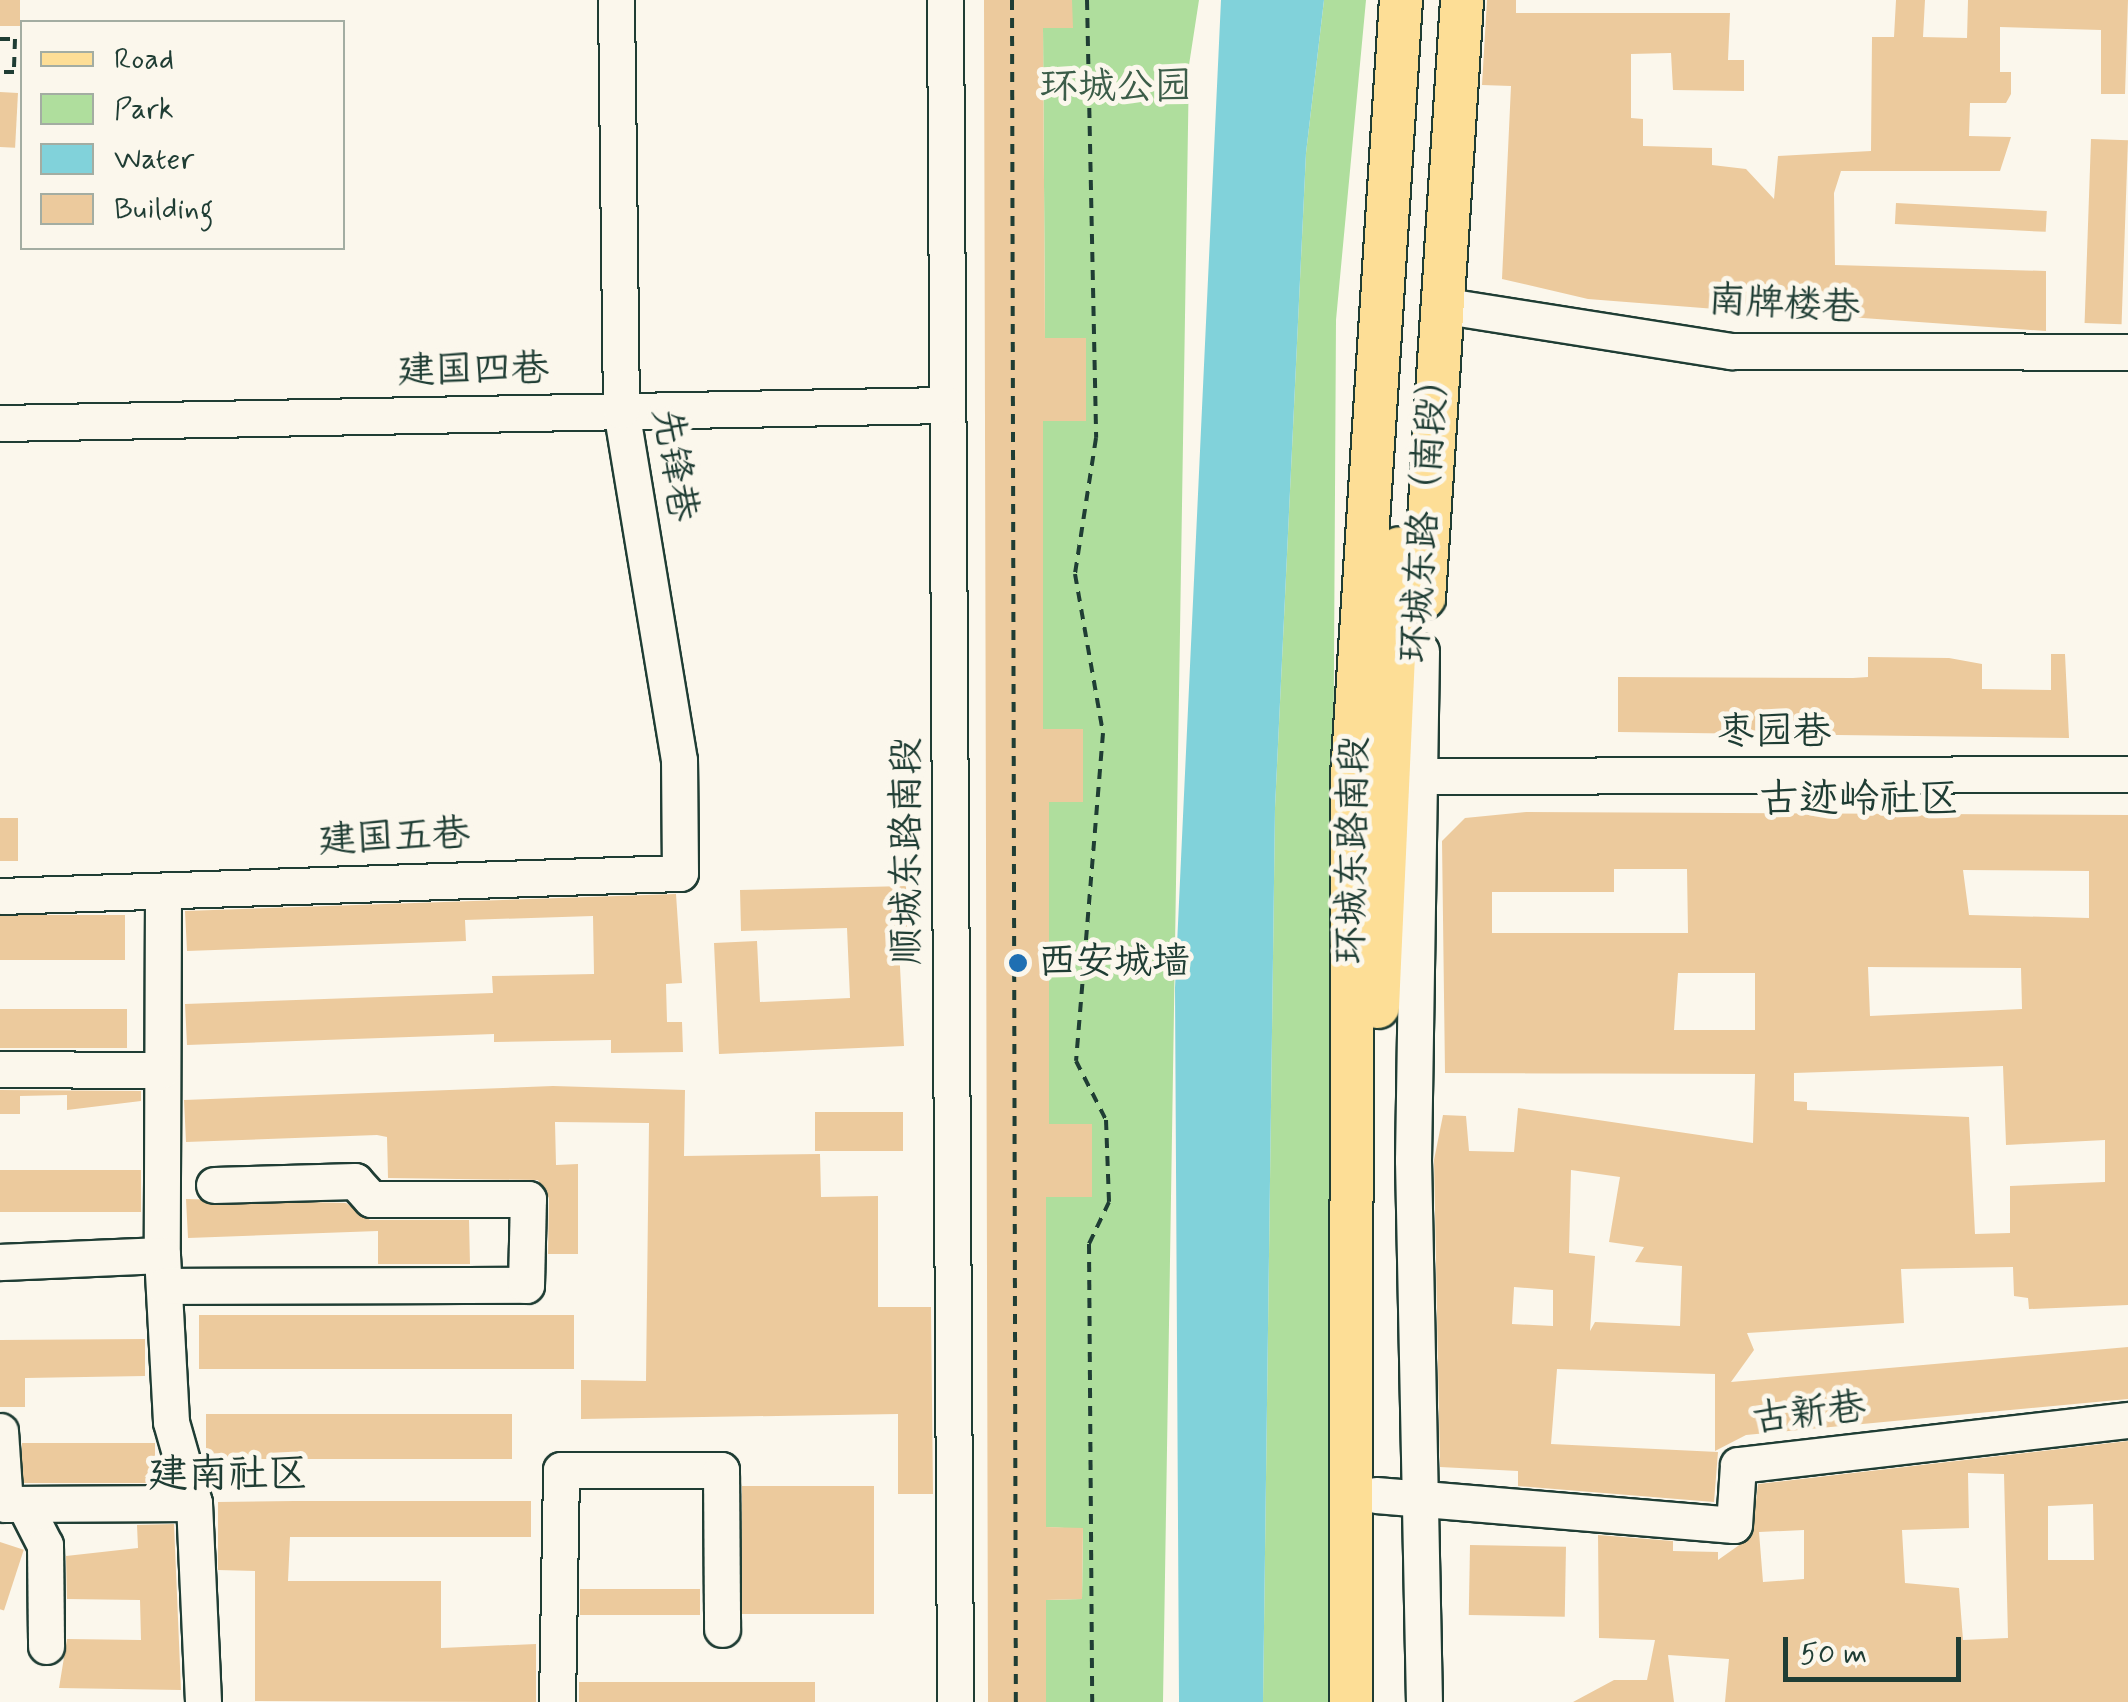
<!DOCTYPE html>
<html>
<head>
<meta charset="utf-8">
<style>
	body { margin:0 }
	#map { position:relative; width:2128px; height:1702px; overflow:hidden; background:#fbf7ec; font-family:Mynerve,"LXGW WenKai TC",sans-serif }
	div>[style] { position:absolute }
	.green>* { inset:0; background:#afde9d }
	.water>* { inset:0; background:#81d2da }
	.building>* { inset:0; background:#ecca9d; transform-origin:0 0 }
	.path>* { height:4px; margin-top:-2px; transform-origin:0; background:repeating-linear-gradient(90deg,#1f3d34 0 10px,transparent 0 18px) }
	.roads { filter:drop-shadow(2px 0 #1f3d34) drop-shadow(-2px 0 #1f3d34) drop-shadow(0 2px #1f3d34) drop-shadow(0 -2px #1f3d34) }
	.minor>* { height:35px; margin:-17.5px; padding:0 17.5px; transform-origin:17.5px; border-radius:17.5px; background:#fbf7ec }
	.major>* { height:42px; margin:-21px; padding:0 21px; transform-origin:21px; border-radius:21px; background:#fdde96 }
	.dots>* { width:28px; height:28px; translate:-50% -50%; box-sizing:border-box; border:5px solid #fbf7ec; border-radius:50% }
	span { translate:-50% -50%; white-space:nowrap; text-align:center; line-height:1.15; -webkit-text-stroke:10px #fbf7ec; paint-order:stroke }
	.park-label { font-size:38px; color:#3c5d49 }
	.street-label { font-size:38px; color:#1f3d34 }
	.poi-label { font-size:38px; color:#1f3d34 }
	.left { translate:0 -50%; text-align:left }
	.neighbourhood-label { font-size:40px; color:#1f3d34 }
	.legend { position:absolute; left:20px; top:20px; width:325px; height:230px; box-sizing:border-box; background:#fbf7ec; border:2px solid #a3ada2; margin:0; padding:12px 18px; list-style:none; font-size:30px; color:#1f3d34 }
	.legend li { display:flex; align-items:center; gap:20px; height:50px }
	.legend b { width:50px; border:2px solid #a3ada2 }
	.scale { position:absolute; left:1783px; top:1637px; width:178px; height:45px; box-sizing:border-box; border:5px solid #1f3d34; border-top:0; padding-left:12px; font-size:30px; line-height:35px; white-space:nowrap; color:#1f3d34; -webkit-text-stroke:8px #fbf7ec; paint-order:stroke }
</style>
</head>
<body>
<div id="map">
	<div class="green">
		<i style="clip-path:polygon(1072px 0,1199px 0,1189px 65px,1163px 1702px,1046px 1702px,1046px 1600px,1082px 1599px,1083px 1529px,1046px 1527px,1046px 1197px,1092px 1125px,1049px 1124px,1049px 802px,1083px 802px,1083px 729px,1043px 729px,1043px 421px,1086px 421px,1086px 339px,1045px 338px,1043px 28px,1072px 28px)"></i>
		<i style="clip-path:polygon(1324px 0,1366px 0,1336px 320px,1328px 1702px,1263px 1702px,1275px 808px,1306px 153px)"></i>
	</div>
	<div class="water">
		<i style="clip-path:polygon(1221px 0,1324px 0,1306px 153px,1275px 808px,1263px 1702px,1179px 1702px,1175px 988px)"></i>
	</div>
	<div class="building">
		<i style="left:0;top:0;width:20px;height:26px"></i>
		<i style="clip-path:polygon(984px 0,1072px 0,1073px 28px,1043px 28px,1045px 338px,1086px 338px,1086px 421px,1043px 421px,1043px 729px,1083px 729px,1083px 802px,1049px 802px,1049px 1124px,1092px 1124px,1092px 1197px,1046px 1197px,1046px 1527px,1083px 1528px,1082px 1599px,1046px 1600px,1046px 1702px,988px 1702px)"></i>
		<i style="clip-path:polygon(1487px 0,1516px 0,1516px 13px,1730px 13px,1728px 60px,1744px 60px,1744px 91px,1673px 90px,1671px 53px,1631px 54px,1631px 118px,1643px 119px,1643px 146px,1712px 148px,1712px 165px,1746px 169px,1774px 199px,1778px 156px,1871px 151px,1872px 37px,1894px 37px,1896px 0,1925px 0,1923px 37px,1967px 38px,1968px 0,2128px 0,2125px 94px,2101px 94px,2101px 30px,2000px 27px,2000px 72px,2011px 72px,2011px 94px,2006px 103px,1970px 103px,1969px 136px,2011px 137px,2000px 171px,1841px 171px,1834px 193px,1835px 265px,2046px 271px,2046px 331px,1793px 313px,1792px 305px,1754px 305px,1754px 312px,1588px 299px,1502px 279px,1511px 86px,1482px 85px)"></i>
		<i style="left:0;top:92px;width:18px;height:55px;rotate:3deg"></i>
		<i style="left:2091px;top:139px;width:37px;height:184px;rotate:2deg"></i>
		<i style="left:1896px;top:203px;width:151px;height:21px;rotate:3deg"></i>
		<i style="clip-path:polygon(2051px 654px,2065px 654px,2069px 738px,1618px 732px,1618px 677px,1853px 678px,1868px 677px,1868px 657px,1949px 658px,1982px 664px,1982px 689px,2051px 690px)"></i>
		<i style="clip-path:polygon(evenodd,1526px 812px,2128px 815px,2128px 1305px,2029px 1309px,2028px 1298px,2014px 1296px,2013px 1267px,1901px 1269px,1904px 1323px,1747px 1333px,1754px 1350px,1731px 1382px,2128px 1347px,2128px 1399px,1746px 1435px,1715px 1451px,1715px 1374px,1557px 1369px,1551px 1444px,1718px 1452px,1714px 1502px,1518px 1486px,1518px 1471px,1440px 1467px,1434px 1160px,1443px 1115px,1466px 1116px,1469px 1151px,1514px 1152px,1518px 1108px,1753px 1143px,1755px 1074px,1445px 1073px,1442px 841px,1465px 818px,1526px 812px,1614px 869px,1687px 869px,1688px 933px,1492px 933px,1492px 892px,1614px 892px,1614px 869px,1526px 812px,1963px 870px,2089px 871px,2089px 918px,1969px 915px,1963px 870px,1526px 812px,1868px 967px,2021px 968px,2022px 1009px,1870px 1016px,1868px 967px,1526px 812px,1678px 973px,1755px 973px,1755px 1030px,1674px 1030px,1678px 973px,1526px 812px,2003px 1066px,2006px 1145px,2105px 1140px,2105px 1182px,2010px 1186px,2010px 1233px,1975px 1234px,1969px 1117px,1807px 1110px,1807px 1102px,1794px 1101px,1794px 1073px,2003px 1066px,1526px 812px,1571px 1170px,1620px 1177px,1609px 1242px,1644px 1247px,1635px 1262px,1682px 1266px,1680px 1326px,1595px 1322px,1590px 1331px,1595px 1256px,1569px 1253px,1571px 1170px,1526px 812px,1514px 1287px,1553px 1290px,1553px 1326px,1512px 1324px,1514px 1287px)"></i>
		<i style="left:0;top:818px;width:18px;height:43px"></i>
		<i style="clip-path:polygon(906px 886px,907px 927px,898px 927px,904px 1046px,719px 1054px,714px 943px,757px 941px,760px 1002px,850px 998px,847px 928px,741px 931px,740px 890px)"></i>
		<i style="clip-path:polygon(676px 894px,682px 983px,666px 984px,667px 1022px,682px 1022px,683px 1052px,611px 1053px,611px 1040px,494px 1042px,494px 1034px,187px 1045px,185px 1004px,493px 993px,492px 976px,594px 974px,593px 916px,465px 920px,466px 941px,187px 951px,185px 911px)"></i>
		<i style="left:125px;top:915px;width:45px;height:125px;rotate:90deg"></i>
		<i style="left:0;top:1009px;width:127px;height:39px"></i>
		<i style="clip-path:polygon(553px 1086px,685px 1090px,684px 1156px,820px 1154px,821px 1197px,878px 1196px,878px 1307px,931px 1307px,933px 1494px,898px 1494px,898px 1414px,581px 1419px,581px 1380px,646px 1381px,649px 1123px,555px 1122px,556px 1165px,578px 1164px,578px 1254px,548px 1254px,549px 1198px,538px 1180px,388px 1178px,387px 1137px,377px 1135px,186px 1142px,184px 1100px)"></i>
		<i style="clip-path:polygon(0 1090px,141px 1091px,141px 1101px,67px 1110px,67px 1095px,20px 1096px,20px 1114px,0 1114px)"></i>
		<i style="left:815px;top:1112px;width:88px;height:39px"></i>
		<i style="left:0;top:1170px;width:141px;height:42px"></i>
		<i style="clip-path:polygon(186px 1199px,346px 1203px,370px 1220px,469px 1220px,470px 1264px,378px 1264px,378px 1231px,188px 1238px)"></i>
		<i style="left:199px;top:1315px;width:375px;height:54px"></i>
		<i style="clip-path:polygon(145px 1339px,145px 1376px,25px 1378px,25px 1407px,0 1407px,0 1340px)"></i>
		<i style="left:206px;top:1414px;width:306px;height:45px"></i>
		<i style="clip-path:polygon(evenodd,2128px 1441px,2128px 1702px,1725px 1702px,1729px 1659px,1668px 1655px,1674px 1702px,1573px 1702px,1614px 1680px,1647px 1680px,1655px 1640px,1599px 1638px,1598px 1535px,1673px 1541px,1673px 1551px,1718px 1552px,1718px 1560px,1752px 1536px,1758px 1484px,2128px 1441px,1968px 1473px,2004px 1474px,2008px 1638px,1963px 1640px,1959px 1588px,1905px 1583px,1902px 1530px,1969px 1528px,1968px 1473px,2128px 1441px,2093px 1504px,2094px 1560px,2048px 1560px,2048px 1506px,2093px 1504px,2128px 1441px,1804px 1530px,1804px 1579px,1763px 1582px,1759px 1532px,1804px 1530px)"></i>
		<i style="left:22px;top:1443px;width:133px;height:40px"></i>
		<i style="left:874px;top:1486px;width:128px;height:132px;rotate:90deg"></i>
		<i style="clip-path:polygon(295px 1501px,531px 1501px,531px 1537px,290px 1537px,288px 1581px,441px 1581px,441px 1648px,536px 1644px,536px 1702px,255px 1701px,255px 1571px,218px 1570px,218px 1502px)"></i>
		<i style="clip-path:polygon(174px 1524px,181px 1690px,59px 1688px,67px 1639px,141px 1640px,140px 1600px,67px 1599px,66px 1556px,138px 1548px,137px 1525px)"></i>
		<i style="left:0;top:1542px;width:25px;height:64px;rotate:18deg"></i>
		<i style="left:1470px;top:1545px;width:96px;height:70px;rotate:1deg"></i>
		<i style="left:580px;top:1589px;width:120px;height:26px"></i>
		<i style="left:815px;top:1682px;width:20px;height:236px;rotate:90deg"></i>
	</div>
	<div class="path">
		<i style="left:1012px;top:0;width:1702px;rotate:89.87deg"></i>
		<i style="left:1087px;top:0;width:438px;rotate:88.8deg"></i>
		<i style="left:1096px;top:438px;width:138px;rotate:98.8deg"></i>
		<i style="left:1075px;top:574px;width:161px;rotate:80deg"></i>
		<i style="left:1103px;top:733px;width:329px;rotate:94.7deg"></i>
		<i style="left:1076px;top:1061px;width:66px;rotate:63deg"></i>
		<i style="left:1106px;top:1120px;width:82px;rotate:87.9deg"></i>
		<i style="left:1109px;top:1202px;width:47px;rotate:115.5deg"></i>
		<i style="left:1089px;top:1244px;width:458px;rotate:89.6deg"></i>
		<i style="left:0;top:39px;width:15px"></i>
		<i style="left:15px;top:39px;width:33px;rotate:92deg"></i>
		<i style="left:14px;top:72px;width:14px;rotate:180deg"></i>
	</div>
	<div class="roads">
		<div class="minor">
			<i style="left:945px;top:0;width:1702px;rotate:89.66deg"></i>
			<i style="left:1440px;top:305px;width:295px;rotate:9deg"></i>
			<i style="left:1731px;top:351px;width:397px;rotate:0.1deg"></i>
			<i style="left:0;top:423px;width:947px;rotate:-1.09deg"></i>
			<i style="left:1421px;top:651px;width:509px;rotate:90.9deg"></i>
			<i style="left:1413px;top:1160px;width:542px;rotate:88.84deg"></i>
			<i style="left:1420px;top:776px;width:708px;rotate:-0.16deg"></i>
			<i style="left:163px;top:895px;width:360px;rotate:90.2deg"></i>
			<i style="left:162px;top:1255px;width:167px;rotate:86.9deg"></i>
			<i style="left:171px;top:1422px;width:84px;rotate:74.1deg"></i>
			<i style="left:194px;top:1503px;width:199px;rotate:87.4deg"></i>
			<i style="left:0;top:896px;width:680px;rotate:-1.94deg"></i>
			<i style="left:680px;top:873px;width:113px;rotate:-90.5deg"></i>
			<i style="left:679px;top:760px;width:355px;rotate:-99.4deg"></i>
			<i style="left:621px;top:410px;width:410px;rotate:-90.7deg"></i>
			<i style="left:0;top:1069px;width:162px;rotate:0.4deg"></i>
			<i style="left:0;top:1262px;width:162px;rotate:-2.5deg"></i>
			<i style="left:164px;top:1286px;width:362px;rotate:-0.2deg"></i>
			<i style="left:526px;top:1285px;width:86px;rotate:-88.7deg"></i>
			<i style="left:528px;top:1199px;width:157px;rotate:180deg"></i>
			<i style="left:371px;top:1199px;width:24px;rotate:-132deg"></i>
			<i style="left:355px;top:1181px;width:141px;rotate:178.4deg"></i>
			<i style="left:0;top:1431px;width:73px;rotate:86.1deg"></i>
			<i style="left:5px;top:1504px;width:189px;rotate:-0.3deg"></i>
			<i style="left:1376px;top:1495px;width:359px;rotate:4.8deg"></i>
			<i style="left:1734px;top:1525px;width:60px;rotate:-86.2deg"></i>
			<i style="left:1738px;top:1465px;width:393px;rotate:-6.6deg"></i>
			<i style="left:24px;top:1504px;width:46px;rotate:62.9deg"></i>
			<i style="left:45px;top:1545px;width:101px;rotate:89.4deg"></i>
			<i style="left:557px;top:1702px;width:232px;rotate:-89deg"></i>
			<i style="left:561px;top:1470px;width:160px"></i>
			<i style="left:721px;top:1470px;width:159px;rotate:89.6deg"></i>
		</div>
		<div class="major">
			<i style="left:1424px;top:598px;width:599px;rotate:-86.36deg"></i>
			<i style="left:1378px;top:1007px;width:459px;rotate:-87.4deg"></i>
			<i style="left:1351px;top:1702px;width:926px;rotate:-89.94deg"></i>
			<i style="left:1352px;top:776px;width:778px;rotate:-86.39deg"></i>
		</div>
	</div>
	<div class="dots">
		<i style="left:1018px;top:963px;background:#1f6fb2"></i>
	</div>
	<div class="park-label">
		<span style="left:1116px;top:88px">环城公园</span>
	</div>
	<div class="street-label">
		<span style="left:1784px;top:305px;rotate:3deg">南牌楼巷</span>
		<span style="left:473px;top:371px;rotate:-1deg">建国四巷</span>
		<span style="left:674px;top:465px;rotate:81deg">先锋巷</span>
		<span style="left:1426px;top:511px;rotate:-86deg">环城东路（南段）</span>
		<span style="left:1774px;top:733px">枣园巷</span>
		<span style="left:394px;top:838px;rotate:-3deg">建国五巷</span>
		<span style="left:1354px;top:850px;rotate:-89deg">环城东路南段</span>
		<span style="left:908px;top:851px;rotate:-90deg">顺城东路南段</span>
		<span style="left:1809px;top:1414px;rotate:-7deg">古新巷</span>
	</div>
	<div class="poi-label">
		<span class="left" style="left:1038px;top:963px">西安城墙</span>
	</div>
	<div class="neighbourhood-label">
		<span style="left:1859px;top:800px">古迹岭社区</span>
		<span style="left:228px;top:1475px">建南社区</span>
	</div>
	<ul class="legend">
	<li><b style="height:12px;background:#fdde96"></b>Road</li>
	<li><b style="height:28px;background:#afde9d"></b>Park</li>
	<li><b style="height:28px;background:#81d2da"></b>Water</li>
	<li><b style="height:28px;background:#ecca9d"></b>Building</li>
	</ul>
	<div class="scale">50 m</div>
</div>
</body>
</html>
